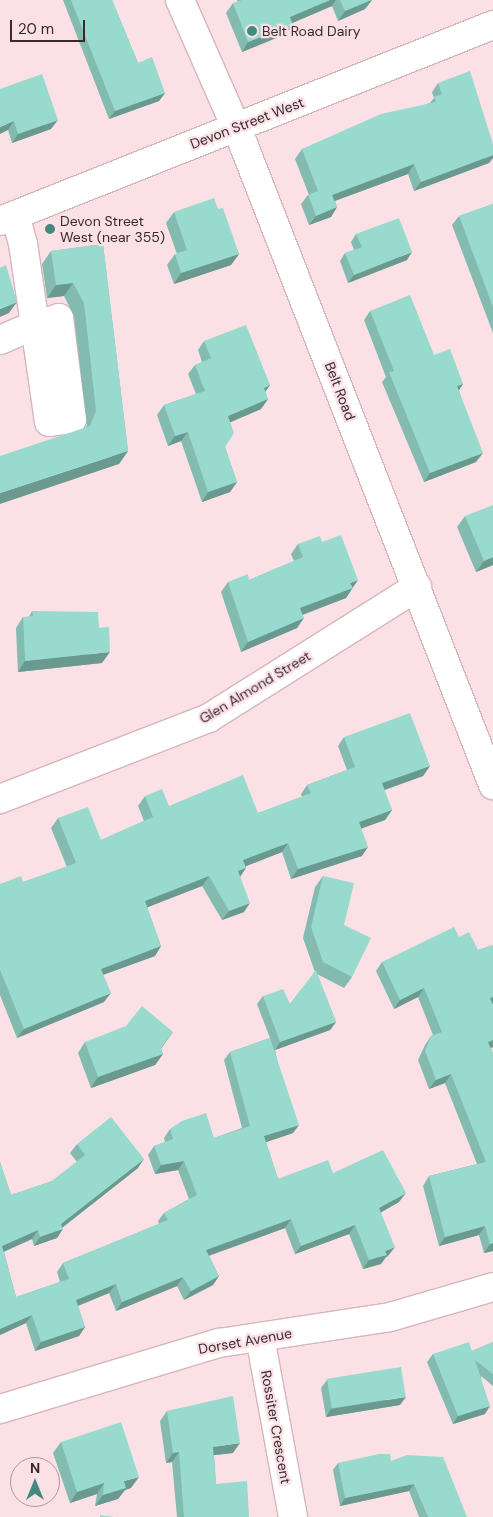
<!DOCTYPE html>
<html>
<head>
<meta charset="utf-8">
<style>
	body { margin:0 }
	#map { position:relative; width:493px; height:1517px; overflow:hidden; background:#fbe0e6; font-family:"DM Sans",sans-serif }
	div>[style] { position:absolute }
	.roads { filter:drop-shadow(1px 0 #d6b5bd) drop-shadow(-1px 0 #d6b5bd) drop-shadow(0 1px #d6b5bd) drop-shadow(0 -1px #d6b5bd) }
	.minor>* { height:28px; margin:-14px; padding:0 14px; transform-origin:14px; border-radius:14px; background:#fff }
	.major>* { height:28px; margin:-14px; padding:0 14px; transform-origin:14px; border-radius:14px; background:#fff }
	.wall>* { inset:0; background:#83bbb0 }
	.shaded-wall>* { inset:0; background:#6a9990 }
	.building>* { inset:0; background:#98dacd; transform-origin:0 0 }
	.dots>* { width:14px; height:14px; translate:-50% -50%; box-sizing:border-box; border:2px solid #fbe0e6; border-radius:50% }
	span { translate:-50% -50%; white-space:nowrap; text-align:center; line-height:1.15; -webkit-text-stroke:4.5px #fbe0e6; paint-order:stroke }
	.poi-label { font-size:14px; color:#372a2d }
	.left { translate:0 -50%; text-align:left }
	.street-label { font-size:14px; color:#372a2d }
	.north { position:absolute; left:10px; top:1457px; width:50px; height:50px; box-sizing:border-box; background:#fbe0e6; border:1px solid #ad979c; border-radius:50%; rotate:0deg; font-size:14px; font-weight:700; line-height:20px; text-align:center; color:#372a2d }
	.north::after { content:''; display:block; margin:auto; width:18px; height:22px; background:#45897e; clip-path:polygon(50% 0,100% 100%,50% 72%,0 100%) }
	.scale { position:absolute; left:10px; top:20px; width:75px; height:22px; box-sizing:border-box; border:2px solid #372a2d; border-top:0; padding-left:6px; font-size:15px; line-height:18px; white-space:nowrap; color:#372a2d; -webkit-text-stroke:4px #fbe0e6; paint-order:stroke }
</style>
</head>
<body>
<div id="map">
	<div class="roads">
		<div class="minor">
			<i style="left:180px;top:0;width:159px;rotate:66.3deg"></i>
			<i style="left:244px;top:146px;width:686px;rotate:68.71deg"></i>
			<i style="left:0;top:340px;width:38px;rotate:-23deg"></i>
			<i style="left:35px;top:325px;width:25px;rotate:-16deg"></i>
			<i style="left:59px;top:318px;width:102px;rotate:82.7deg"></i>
			<i style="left:72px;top:419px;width:23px;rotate:173deg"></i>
			<i style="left:49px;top:422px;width:98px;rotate:-98.2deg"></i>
			<i style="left:35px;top:325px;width:82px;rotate:-98.4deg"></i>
			<i style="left:23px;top:244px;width:30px;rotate:-105deg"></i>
			<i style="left:0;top:799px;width:224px;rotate:-21.2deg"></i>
			<i style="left:209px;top:718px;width:246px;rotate:-32.2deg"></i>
			<i style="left:260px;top:1337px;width:183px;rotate:79.6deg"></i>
			<i style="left:0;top:1409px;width:229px;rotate:-16.8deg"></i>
			<i style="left:219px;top:1343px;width:173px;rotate:-8.6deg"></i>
			<i style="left:390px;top:1317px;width:107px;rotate:-16.2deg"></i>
		</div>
		<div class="major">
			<i style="left:0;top:221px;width:531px;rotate:-21.68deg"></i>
		</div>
	</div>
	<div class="wall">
		<i style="clip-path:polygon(63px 0,112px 0,138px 63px,165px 93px,159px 101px,109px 119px)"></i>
		<i style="clip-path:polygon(237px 0,372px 0,365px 9px,338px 21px,332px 6px,292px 23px,293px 25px,286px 34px,242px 52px,226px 13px,233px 3px,238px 2px)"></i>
		<i style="clip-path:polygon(438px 83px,489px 163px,414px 191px,408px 174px,335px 201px,337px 207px,331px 217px,309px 225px,301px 204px,308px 195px,309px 195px,295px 159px,302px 149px,430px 103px,434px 98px,432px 92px)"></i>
		<i style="clip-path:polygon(0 89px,51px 129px,12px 143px,8px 130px)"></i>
		<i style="clip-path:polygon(493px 204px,493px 333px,452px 225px,459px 216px)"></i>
		<i style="clip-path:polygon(218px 209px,239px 254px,231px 265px,174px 284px,167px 265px,175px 254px,177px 254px,166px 223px,174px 212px)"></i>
		<i style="clip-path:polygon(356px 234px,407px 260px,348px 283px,340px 261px,345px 253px,354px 250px,351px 242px)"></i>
		<i style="clip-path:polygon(103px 244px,128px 451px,119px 464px,85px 428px,87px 425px,74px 316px,64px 296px,47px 298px,42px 264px,51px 251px)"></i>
		<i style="clip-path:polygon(370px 311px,434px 355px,463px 384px,459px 390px,476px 462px,424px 482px,382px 382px,386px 377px,364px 320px)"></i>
		<i style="clip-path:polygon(204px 341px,270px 385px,265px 392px,268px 399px,261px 409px,230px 422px,225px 447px,237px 482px,230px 492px,202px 502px,181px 441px,168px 446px,157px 415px,164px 405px,196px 394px,188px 374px,195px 365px,202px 362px,198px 350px)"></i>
		<i style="clip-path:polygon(465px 516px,493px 565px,476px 572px,457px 527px)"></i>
		<i style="clip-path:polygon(322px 542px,352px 588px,346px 598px,303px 615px,297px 628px,241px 652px,221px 592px,228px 582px,249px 580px,294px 561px,291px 554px,298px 544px)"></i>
		<i style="clip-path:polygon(32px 611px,102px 663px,18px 672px,16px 628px,23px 617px,29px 617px)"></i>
		<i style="clip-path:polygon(344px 737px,430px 766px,423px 776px,384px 790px,392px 810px,385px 820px,361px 828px,362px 856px,291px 879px,282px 852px,246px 866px,246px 868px,240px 876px,244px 912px,222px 920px,202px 886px,147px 907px,161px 946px,155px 956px,103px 975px,104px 1002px,17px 1038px,0 995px,0 884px,23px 882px,67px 867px,51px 828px,58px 818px,101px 840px,144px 821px,138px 806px,145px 796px,169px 806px,258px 813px,302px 797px,301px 794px,307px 785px,347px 770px,338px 746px)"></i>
		<i style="clip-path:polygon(323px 876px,344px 925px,352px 977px,344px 988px,317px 974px,336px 1022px,330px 1030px,275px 1050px,293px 1133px,266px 1142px,278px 1179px,333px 1173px,399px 1202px,381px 1212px,388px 1256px,386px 1257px,381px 1264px,363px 1269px,349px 1234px,295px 1254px,285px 1228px,209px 1256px,219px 1276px,213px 1285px,184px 1300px,177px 1286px,116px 1311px,109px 1293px,78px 1306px,85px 1327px,79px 1336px,35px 1351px,26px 1323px,0 1335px,0 1162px,11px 1195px,52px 1181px,77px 1162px,70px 1153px,77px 1144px,138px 1168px,62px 1228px,57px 1238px,34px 1246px,32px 1239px,4px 1252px,16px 1297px,60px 1282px,57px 1272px,63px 1263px,159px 1224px,158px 1221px,164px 1213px,189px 1199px,178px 1170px,155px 1174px,148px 1155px,154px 1146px,165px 1142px,164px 1138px,170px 1129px,214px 1138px,242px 1128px,224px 1060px,230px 1052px,270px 1038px,257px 1004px,263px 996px,290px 1004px,315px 972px,303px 938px,315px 887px)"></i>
		<i style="clip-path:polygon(459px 937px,478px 950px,493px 945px,493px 1047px,491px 1048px,493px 1054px,493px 1251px,484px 1253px,479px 1235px,439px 1246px,423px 1186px,429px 1176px,477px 1164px,445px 1083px,429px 1089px,418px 1060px,425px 1045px,431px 1036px,433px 1035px,418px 997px,394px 1009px,376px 971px,382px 962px)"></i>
		<i style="clip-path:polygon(85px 1042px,161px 1049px,163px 1054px,155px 1065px,91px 1088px,78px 1053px)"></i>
		<i style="clip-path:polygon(493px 1342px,493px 1386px,481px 1376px,485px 1414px,453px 1424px,427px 1362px,433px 1354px,472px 1351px)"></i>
		<i style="clip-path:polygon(327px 1380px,400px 1405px,326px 1417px,321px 1388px)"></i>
		<i style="clip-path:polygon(167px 1411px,233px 1453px,214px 1455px,216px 1484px,249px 1517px,177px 1517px,172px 1462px,166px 1463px,160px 1421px)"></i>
		<i style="clip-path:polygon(61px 1442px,131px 1488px,125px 1490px,118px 1499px,95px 1506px,97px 1494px,70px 1503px,53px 1453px)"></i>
		<i style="clip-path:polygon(391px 1461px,467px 1517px,419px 1517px,409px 1491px,340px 1506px,333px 1470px,338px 1463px)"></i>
	</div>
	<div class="shaded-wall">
		<i style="clip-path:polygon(330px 0,336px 0,332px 6px,283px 27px,290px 17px)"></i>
		<i style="clip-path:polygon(372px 0,365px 9px,338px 21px,345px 11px)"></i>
		<i style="clip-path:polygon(293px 25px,286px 34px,242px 52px,248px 42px)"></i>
		<i style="clip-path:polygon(165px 93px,159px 101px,109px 119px,115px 111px)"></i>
		<i style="clip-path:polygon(58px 120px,51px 129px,12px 143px,18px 134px)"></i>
		<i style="clip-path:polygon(14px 121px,8px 130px,0 134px,0 127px)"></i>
		<i style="clip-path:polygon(493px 155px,493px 158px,489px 163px,414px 191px,421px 182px)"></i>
		<i style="clip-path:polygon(414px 164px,408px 174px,326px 204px,332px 195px)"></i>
		<i style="clip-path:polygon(337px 207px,331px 217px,309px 225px,316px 216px)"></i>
		<i style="clip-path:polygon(412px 252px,407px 260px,348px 283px,354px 275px)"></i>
		<i style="clip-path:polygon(239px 254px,231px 265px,174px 284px,181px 273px)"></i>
		<i style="clip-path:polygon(73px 283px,64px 296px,47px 298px,56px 285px)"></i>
		<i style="clip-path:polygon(17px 302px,9px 313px,0 317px,0 309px)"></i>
		<i style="clip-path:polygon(463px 384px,457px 393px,457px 386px)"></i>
		<i style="clip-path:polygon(270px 385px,263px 395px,264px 388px)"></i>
		<i style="clip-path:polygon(268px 399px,261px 409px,222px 426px,228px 416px)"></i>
		<i style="clip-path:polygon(188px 432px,181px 441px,168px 446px,175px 436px)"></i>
		<i style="clip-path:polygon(128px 451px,119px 464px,0 504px,0 493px)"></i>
		<i style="clip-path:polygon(483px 453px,476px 462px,424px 482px,430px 473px)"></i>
		<i style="clip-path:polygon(237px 482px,230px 492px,202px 502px,208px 492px)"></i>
		<i style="clip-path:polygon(493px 557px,493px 565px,476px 572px,484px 561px)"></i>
		<i style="clip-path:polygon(358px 580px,346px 598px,293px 618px,300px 608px,350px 583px)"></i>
		<i style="clip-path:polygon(304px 618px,297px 628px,241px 652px,248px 642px)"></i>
		<i style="clip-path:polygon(110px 652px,102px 663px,18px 672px,25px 661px)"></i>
		<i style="clip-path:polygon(430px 766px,423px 776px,376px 793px,382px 783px)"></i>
		<i style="clip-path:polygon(392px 810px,385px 820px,352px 832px,359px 822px)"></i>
		<i style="clip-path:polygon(288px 843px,282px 852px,236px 870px,243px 860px)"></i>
		<i style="clip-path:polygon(368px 847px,362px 856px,291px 879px,298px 869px)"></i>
		<i style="clip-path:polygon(246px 868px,240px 877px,238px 871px)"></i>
		<i style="clip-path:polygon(209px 876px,202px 886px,138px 911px,145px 901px)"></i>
		<i style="clip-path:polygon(250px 903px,244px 912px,222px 920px,229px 911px)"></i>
		<i style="clip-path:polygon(161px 946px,155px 956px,94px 978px,101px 969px)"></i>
		<i style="clip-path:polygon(424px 988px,418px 997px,394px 1009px,400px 1000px)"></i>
		<i style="clip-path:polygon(111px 993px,104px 1002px,17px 1038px,24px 1029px)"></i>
		<i style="clip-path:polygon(493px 997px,493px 1004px,484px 1007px,490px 998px)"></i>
		<i style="clip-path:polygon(336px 1022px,330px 1030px,275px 1050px,280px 1042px)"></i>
		<i style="clip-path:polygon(173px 1032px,155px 1057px,163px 1054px,155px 1065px,91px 1088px,98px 1077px)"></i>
		<i style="clip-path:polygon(493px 1040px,493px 1047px,482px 1051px,488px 1042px)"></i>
		<i style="clip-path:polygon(451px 1074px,445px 1083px,429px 1089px,436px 1080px)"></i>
		<i style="clip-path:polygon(299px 1125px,293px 1133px,258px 1145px,264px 1136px)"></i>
		<i style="clip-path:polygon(144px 1159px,138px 1168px,59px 1230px,63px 1229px,57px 1238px,34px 1246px,40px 1237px,61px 1224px)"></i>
		<i style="clip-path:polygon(184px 1161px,178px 1170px,155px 1174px,161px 1165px)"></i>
		<i style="clip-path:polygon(406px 1193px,399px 1202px,373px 1217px,379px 1208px)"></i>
		<i style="clip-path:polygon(291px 1219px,285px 1228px,199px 1259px,206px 1250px)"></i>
		<i style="clip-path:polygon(355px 1225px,349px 1234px,295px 1254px,301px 1246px)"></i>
		<i style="clip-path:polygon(485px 1226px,479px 1235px,439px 1246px,445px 1237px)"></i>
		<i style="clip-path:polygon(38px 1230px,32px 1239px,0 1253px,2px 1246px)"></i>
		<i style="clip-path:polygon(493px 1243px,493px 1251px,484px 1253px,490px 1244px)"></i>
		<i style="clip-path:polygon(395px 1247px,388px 1256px,386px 1257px,381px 1264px,363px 1269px,369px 1260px,385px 1251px)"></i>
		<i style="clip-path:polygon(219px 1276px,213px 1285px,184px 1300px,191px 1291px)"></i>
		<i style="clip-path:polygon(183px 1277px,177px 1286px,116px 1311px,122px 1302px)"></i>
		<i style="clip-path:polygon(116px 1284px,109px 1293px,70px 1309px,76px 1300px)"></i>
		<i style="clip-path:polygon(32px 1315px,26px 1323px,0 1335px,0 1329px)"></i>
		<i style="clip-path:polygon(85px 1327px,79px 1336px,35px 1351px,41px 1342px)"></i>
		<i style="clip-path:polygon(406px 1397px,400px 1405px,326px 1417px,331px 1409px)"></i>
		<i style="clip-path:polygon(490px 1406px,485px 1414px,453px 1424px,458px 1416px)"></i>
		<i style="clip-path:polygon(240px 1443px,233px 1453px,206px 1456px,213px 1447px)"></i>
		<i style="clip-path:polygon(179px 1452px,172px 1462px,166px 1463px,173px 1453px)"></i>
		<i style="clip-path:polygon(139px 1477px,131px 1488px,125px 1490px,118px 1499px,95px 1506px,103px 1495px,124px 1481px)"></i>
		<i style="clip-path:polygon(104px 1483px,97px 1494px,70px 1503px,77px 1492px)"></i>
		<i style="clip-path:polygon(414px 1484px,409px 1491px,340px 1506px,345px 1498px)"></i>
	</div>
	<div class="building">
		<i style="clip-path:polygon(71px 0,112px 0,138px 63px,152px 57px,165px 93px,115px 111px)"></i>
		<i style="clip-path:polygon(242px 0,330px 0,290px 17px,293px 25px,248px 42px,233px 3px)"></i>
		<i style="clip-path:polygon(340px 0,371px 0,345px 11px)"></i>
		<i style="clip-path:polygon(470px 71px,493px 144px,493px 155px,421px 182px,414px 164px,332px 195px,337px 207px,316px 216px,308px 195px,318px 191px,302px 149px,381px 114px,436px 102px,434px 97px,442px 94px,438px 83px)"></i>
		<i style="clip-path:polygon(42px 74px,58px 120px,18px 134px,14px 121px,0 127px,0 89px)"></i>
		<i style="clip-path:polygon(214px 198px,218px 209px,223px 208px,239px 254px,181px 273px,175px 254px,187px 250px,174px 212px)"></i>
		<i style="clip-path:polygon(493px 204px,493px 307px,459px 216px)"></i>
		<i style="clip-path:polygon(399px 218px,412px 252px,354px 275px,345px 253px,362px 247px,356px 234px)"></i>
		<i style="clip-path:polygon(103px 244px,128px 451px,0 493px,0 456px,90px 426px,96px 411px,84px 303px,73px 283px,56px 285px,51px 251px)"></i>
		<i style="clip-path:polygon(6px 265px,17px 302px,0 309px,0 268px)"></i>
		<i style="clip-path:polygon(410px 295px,434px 355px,450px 349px,463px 384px,457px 386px,483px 453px,430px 473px,389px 372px,394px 371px,370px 311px)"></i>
		<i style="clip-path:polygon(246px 325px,270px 385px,264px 388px,268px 399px,228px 416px,234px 433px,225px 447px,237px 482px,208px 492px,188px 432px,175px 436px,164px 405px,205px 391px,195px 365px,211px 358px,204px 341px)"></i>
		<i style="clip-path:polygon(493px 505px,493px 557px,484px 561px,465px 516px)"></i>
		<i style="clip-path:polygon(341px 535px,358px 580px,350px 583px,353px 588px,300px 608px,304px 618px,248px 642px,228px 582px,248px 574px,249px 580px,303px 557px,298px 544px,320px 536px,322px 542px)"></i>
		<i style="clip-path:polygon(32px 611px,98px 612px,99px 628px,109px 627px,110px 652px,25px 661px,23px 617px,33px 616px)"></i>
		<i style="clip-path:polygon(410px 713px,430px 766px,382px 783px,392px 810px,359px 822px,368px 847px,298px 869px,288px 843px,243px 860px,246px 868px,238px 871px,250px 903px,229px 911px,209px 876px,145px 901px,161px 946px,101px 969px,111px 993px,24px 1029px,0 970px,0 884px,21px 876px,23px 882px,76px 863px,58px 818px,88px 807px,101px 840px,153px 817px,145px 796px,162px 789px,169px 806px,243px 775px,258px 813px,311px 793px,307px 785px,355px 767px,344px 737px)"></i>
		<i style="clip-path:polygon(323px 876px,354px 883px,344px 925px,371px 938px,352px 977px,323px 962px,311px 927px)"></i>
		<i style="clip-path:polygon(454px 927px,459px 937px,469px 932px,478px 950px,493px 945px,493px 997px,490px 998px,493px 1005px,493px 1040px,488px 1042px,493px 1054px,493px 1243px,490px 1244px,485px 1226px,445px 1237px,429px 1176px,486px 1162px,451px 1074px,436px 1080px,425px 1051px,431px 1036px,442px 1032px,424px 988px,400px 1000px,382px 962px)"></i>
		<i style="clip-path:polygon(316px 970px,336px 1022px,280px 1042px,263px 996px,283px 989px,290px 1004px)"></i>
		<i style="clip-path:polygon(142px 1006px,173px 1032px,161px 1048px,163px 1054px,98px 1077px,85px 1042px,126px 1026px)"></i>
		<i style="clip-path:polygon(270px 1038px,299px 1125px,264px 1136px,278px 1179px,328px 1160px,333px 1173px,383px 1150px,406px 1193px,379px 1208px,395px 1247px,385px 1251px,387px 1255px,369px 1260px,355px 1225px,301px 1246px,291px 1219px,206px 1250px,219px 1276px,191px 1291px,183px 1277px,122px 1302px,116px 1284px,76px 1300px,85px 1327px,41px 1342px,32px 1315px,0 1329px,0 1162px,11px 1195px,52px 1181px,85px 1155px,77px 1144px,111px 1117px,144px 1159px,61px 1224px,63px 1229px,40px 1237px,38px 1230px,2px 1246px,16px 1297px,69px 1279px,63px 1263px,168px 1220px,164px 1213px,197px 1195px,184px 1161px,161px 1165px,154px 1146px,173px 1139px,170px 1129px,182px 1121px,206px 1113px,214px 1138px,250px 1126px,230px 1052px)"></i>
		<i style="clip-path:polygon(469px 1342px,472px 1351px,493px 1342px,493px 1374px,475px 1360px,490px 1406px,458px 1416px,433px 1354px)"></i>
		<i style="left:401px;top:1367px;width:30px;height:75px;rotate:81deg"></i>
		<i style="clip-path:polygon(233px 1396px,240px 1443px,213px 1447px,216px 1484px,247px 1481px,249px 1517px,184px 1517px,179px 1452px,173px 1453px,167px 1411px)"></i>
		<i style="clip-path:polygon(121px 1422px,139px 1477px,124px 1481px,126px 1488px,103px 1495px,104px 1483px,77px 1492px,61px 1442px)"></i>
		<i style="clip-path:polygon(379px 1454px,390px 1454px,391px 1461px,407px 1455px,443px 1457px,467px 1517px,428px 1517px,414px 1484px,345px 1498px,338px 1463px)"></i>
		<i style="clip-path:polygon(100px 1515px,114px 1517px,100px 1517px)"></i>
	</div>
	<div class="dots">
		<i style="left:252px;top:31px;background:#45897e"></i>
		<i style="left:50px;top:229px;background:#45897e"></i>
	</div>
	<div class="poi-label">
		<span class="left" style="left:262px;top:31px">Belt Road Dairy</span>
		<span class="left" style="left:60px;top:229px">Devon Street<br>West (near 355)</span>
	</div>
	<div class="street-label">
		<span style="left:247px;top:123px;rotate:-21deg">Devon Street West</span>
		<span style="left:340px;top:391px;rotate:69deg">Belt Road</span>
		<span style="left:255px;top:687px;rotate:-31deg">Glen Almond Street</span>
		<span style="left:245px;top:1341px;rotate:-10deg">Dorset Avenue</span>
		<span style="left:276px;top:1427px;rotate:80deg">Rossiter Crescent</span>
	</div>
	<div class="north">N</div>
	<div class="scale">20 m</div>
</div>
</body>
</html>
